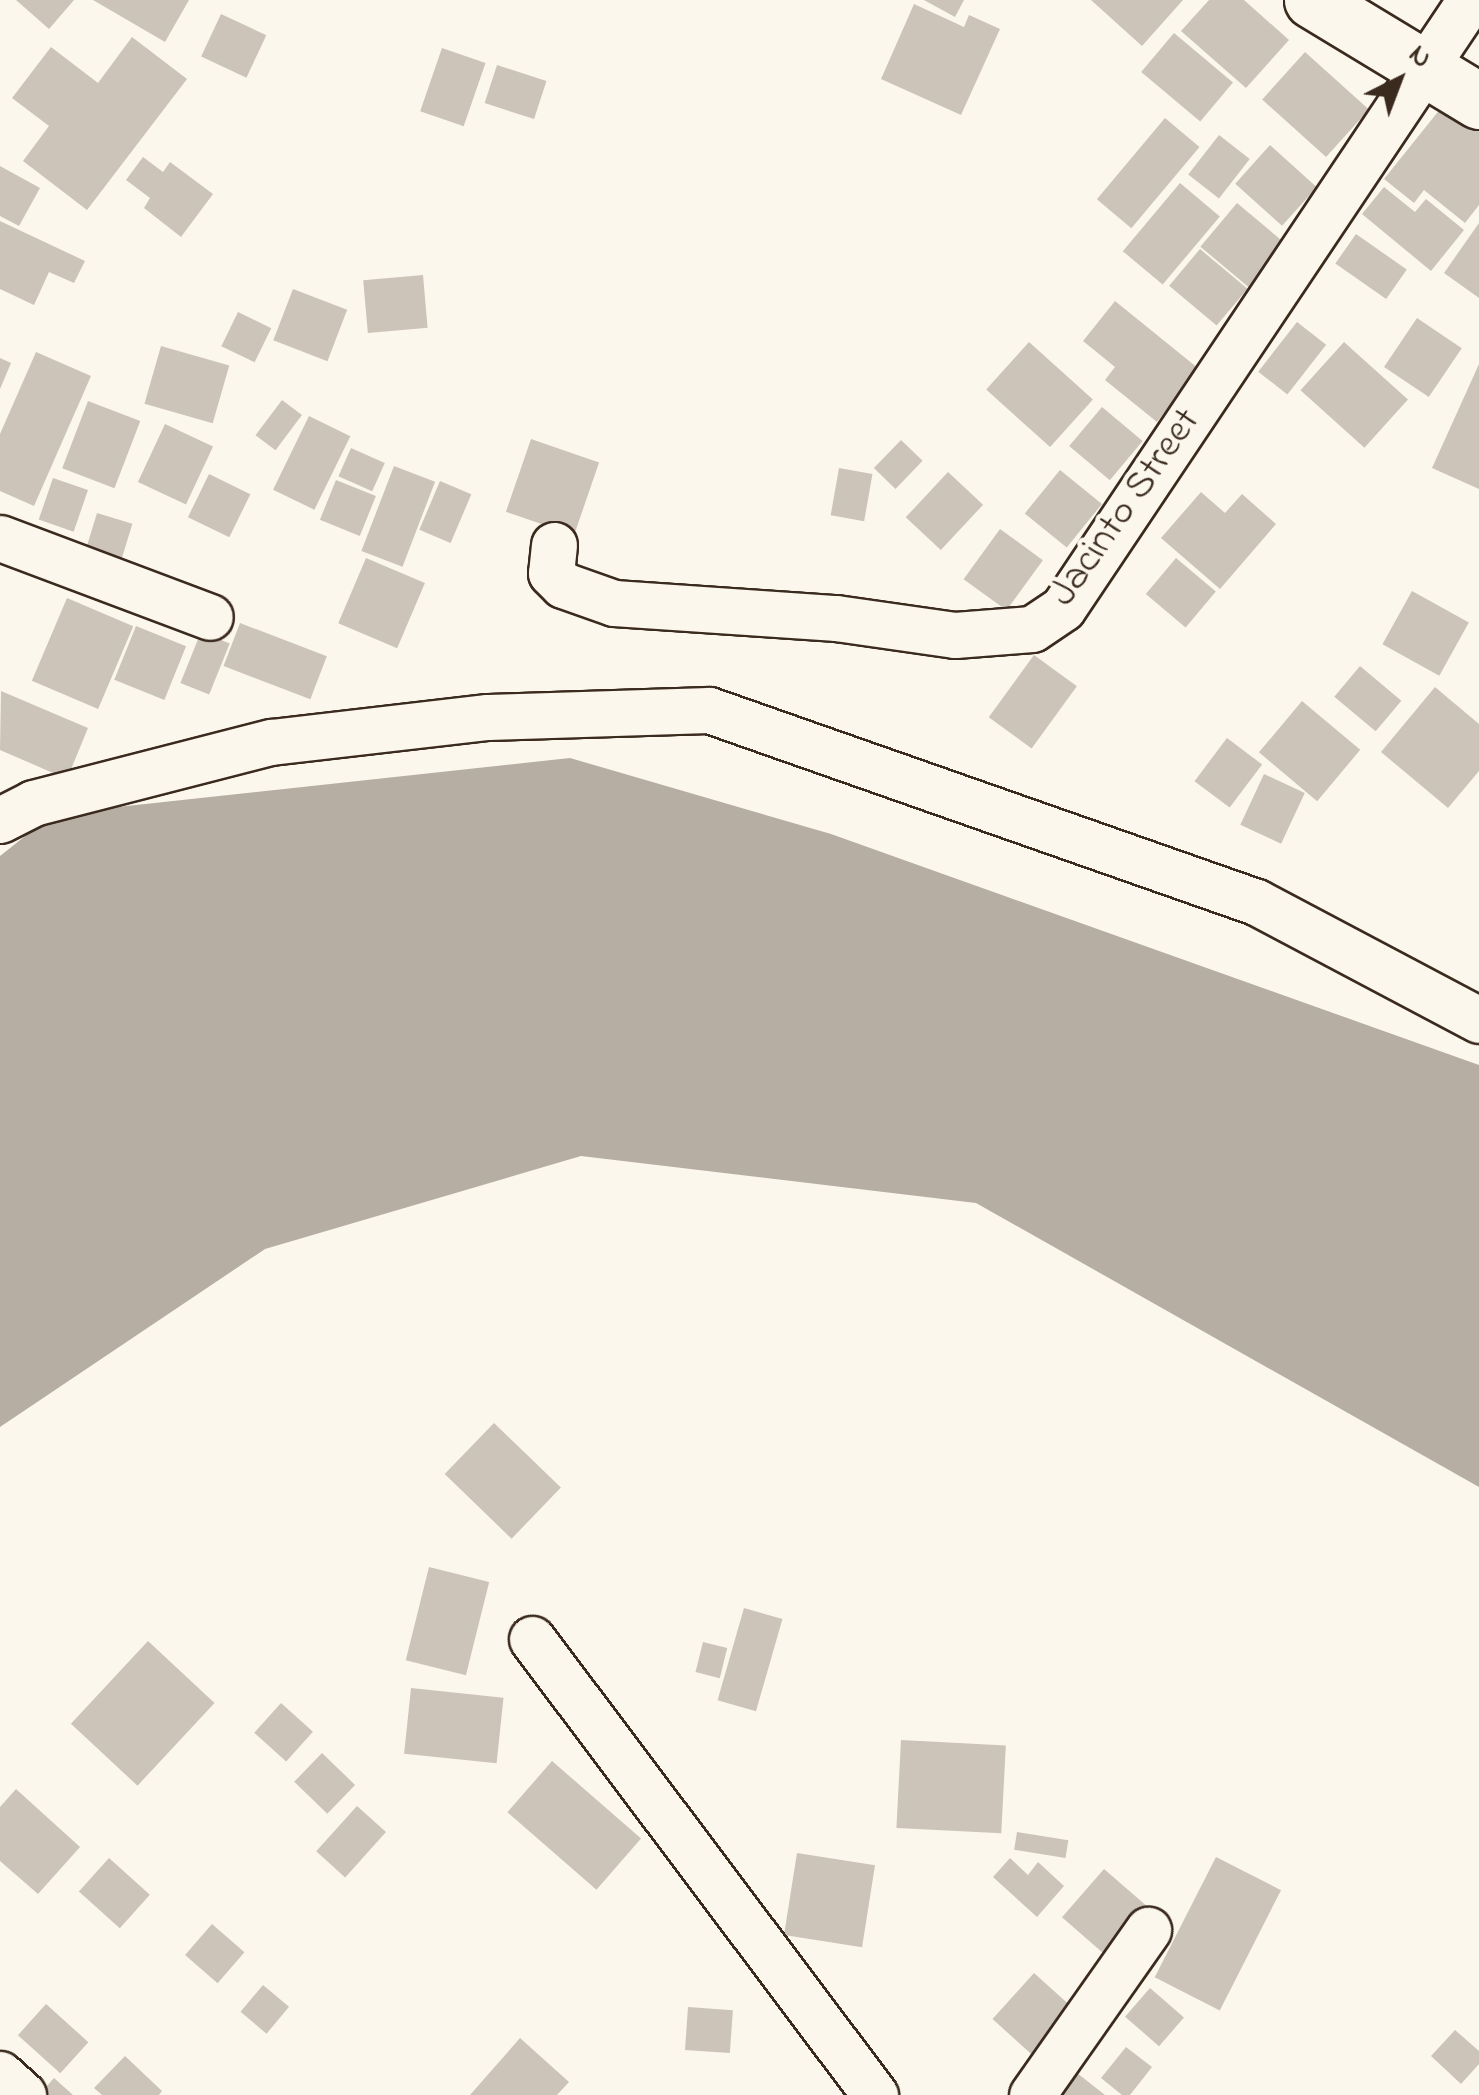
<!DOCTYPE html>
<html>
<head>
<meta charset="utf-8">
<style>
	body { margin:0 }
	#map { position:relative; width:1479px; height:2095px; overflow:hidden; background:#fbf7ec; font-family:"Indie Flower",sans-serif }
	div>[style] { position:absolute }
	.water>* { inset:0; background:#b6aea2 }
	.building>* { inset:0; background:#ccc4b9; transform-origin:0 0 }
	.roads { filter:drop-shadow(2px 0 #3b2a1e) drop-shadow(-2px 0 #3b2a1e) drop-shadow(0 2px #3b2a1e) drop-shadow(0 -2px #3b2a1e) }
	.street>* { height:45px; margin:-22.5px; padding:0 22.5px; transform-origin:22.5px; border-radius:22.5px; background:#fbf7ec }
	.secondary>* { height:55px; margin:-27.5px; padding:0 27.5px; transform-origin:27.5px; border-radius:27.5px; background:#fbf7ec }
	span { translate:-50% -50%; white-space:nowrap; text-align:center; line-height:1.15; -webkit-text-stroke:9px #fbf7ec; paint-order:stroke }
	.street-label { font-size:40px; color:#3b2a1e }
	.north { position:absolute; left:1349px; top:30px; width:100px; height:100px; -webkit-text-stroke:8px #fbf7ec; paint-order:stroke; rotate:42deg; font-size:28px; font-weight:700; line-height:40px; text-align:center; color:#3b2a1e }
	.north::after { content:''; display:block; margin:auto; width:35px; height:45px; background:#3b2a1e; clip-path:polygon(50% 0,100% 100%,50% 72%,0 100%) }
</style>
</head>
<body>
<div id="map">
	<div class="water">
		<i style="clip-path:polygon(570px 758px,831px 834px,1479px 1065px,1479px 1487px,976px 1203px,581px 1156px,265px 1249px,0 1427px,0 856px,53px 814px)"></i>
	</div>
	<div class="building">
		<i style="clip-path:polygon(16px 0,74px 0,49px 29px)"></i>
		<i style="clip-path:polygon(93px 0,189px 0,165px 42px)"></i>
		<i style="clip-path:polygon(924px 0,964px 0,955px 17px)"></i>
		<i style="clip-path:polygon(1091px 0,1183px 0,1142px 46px)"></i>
		<i style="clip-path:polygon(1209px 0,1244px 0,1289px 40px,1246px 88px,1181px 31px)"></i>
		<i style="clip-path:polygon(914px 4px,964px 27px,969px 15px,1000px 29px,961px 115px,881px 79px)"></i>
		<i style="left:221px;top:14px;width:50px;height:47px;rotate:25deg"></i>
		<i style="left:1174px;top:33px;width:77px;height:51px;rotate:40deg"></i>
		<i style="clip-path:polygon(132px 37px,187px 79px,87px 210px,23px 161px,49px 126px,12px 98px,51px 47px,98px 83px)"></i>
		<i style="left:442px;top:48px;width:46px;height:67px;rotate:19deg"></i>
		<i style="left:1305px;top:52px;width:86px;height:64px;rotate:42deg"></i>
		<i style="left:497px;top:65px;width:52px;height:40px;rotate:18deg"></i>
		<i style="clip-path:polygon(1445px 103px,1479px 131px,1479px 205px,1465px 223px,1424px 190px,1414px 203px,1384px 179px)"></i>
		<i style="left:1165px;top:118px;width:45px;height:106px;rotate:40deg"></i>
		<i style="left:1219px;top:135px;width:39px;height:50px;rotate:38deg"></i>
		<i style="left:1270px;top:145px;width:63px;height:52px;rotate:42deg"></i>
		<i style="clip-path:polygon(143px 157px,163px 172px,170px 162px,213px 194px,181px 237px,144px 208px,150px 198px,126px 180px)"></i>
		<i style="clip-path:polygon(0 166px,40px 188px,19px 226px,0 216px)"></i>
		<i style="left:1180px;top:183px;width:52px;height:89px;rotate:40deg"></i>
		<i style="clip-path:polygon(1384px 187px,1415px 212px,1426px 199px,1464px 230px,1431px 271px,1362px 214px)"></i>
		<i style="left:1237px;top:203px;width:67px;height:57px;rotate:40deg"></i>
		<i style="clip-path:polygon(0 221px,85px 261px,74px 283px,49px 272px,34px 305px,0 289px)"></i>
		<i style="clip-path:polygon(1479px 223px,1479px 298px,1444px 273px)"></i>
		<i style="left:1356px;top:234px;width:62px;height:36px;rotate:35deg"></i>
		<i style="left:1200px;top:249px;width:62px;height:48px;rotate:40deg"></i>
		<i style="left:423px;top:275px;width:53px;height:60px;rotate:85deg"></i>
		<i style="left:293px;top:289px;width:58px;height:55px;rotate:21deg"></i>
		<i style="clip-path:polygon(1115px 301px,1199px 369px,1157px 422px,1105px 380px,1115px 367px,1083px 341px)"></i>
		<i style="left:238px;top:312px;width:37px;height:38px;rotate:26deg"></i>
		<i style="left:1417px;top:318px;width:54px;height:59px;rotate:34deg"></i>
		<i style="left:1297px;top:322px;width:37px;height:63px;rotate:38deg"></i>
		<i style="left:1029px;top:342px;width:86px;height:64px;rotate:42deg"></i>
		<i style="left:1344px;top:342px;width:86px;height:65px;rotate:42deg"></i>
		<i style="left:161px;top:346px;width:71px;height:60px;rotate:16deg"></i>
		<i style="clip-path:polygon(36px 352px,91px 376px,34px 506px,0 491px,0 434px)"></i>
		<i style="clip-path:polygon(0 358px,11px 363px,0 389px)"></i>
		<i style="clip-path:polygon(1479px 364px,1479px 489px,1432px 468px)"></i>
		<i style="left:282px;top:400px;width:25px;height:44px;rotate:37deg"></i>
		<i style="left:88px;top:401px;width:56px;height:72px;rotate:21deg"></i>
		<i style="left:1102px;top:407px;width:53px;height:51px;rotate:40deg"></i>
		<i style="left:309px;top:416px;width:46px;height:82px;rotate:26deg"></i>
		<i style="left:165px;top:424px;width:53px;height:64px;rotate:25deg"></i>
		<i style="left:531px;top:439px;width:72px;height:77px;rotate:19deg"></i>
		<i style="left:901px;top:440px;width:30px;height:39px;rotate:44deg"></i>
		<i style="left:351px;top:448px;width:37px;height:31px;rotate:24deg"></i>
		<i style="left:394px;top:466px;width:44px;height:91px;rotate:21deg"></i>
		<i style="left:839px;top:468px;width:34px;height:48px;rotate:10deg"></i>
		<i style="left:1060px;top:470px;width:54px;height:56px;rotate:39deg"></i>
		<i style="left:948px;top:472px;width:48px;height:62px;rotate:43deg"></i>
		<i style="left:209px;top:474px;width:46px;height:48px;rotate:26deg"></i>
		<i style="left:53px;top:478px;width:37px;height:44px;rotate:19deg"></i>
		<i style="left:336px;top:480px;width:43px;height:43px;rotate:22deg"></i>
		<i style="left:440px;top:481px;width:34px;height:53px;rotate:23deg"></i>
		<i style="clip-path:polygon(1201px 492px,1225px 513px,1242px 494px,1276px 524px,1220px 589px,1161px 538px)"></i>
		<i style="left:97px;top:513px;width:37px;height:39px;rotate:17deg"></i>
		<i style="left:1000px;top:529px;width:53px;height:62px;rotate:36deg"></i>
		<i style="left:366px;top:558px;width:64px;height:71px;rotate:23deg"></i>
		<i style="left:1176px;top:558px;width:52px;height:47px;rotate:40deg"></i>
		<i style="left:1412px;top:591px;width:65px;height:61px;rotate:29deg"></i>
		<i style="left:67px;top:598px;width:72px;height:90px;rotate:23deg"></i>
		<i style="left:240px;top:623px;width:93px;height:46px;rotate:21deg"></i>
		<i style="left:136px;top:626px;width:54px;height:58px;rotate:22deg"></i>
		<i style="left:201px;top:632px;width:31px;height:55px;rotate:22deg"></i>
		<i style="left:1034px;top:655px;width:53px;height:77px;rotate:36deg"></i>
		<i style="left:1360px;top:666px;width:54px;height:40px;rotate:40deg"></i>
		<i style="clip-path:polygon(1435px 687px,1479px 724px,1479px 771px,1448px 808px,1381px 752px)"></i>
		<i style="clip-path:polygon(1px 691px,88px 728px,67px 779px,0 750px)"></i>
		<i style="left:1302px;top:701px;width:76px;height:67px;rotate:40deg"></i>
		<i style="left:1227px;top:738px;width:44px;height:54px;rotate:37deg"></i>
		<i style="left:1264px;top:774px;width:45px;height:56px;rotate:25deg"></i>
		<i style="left:494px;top:1423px;width:93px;height:71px;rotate:44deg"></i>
		<i style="left:429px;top:1567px;width:62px;height:96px;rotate:14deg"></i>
		<i style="left:744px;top:1608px;width:40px;height:96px;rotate:16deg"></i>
		<i style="left:148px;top:1641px;width:91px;height:113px;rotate:43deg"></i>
		<i style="left:703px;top:1642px;width:25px;height:31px;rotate:14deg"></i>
		<i style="left:411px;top:1688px;width:93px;height:66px;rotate:6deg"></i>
		<i style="left:281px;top:1703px;width:43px;height:40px;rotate:42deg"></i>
		<i style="left:901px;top:1740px;width:105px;height:88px;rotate:3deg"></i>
		<i style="left:322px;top:1753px;width:46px;height:40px;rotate:44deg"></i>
		<i style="left:552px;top:1761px;width:118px;height:68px;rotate:41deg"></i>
		<i style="clip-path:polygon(16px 1789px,80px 1847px,38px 1894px,0 1861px,0 1807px)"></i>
		<i style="left:357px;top:1806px;width:39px;height:61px;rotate:42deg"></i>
		<i style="left:1017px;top:1832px;width:52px;height:18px;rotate:9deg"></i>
		<i style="left:797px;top:1853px;width:79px;height:83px;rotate:9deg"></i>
		<i style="left:1216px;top:1857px;width:73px;height:135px;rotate:27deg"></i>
		<i style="left:109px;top:1858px;width:55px;height:45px;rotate:42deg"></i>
		<i style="clip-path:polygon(1010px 1858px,1028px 1875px,1038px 1862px,1064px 1886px,1037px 1917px,993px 1877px)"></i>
		<i style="left:1104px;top:1869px;width:60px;height:64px;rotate:41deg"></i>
		<i style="left:212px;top:1924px;width:43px;height:41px;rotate:41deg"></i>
		<i style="left:1034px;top:1973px;width:55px;height:62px;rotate:42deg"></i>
		<i style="left:263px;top:1985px;width:34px;height:35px;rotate:40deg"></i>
		<i style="left:1150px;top:1988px;width:45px;height:38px;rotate:41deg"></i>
		<i style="left:46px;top:2004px;width:57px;height:42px;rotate:42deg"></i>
		<i style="left:688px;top:2007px;width:45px;height:43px;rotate:4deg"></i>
		<i style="clip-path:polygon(1455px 2030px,1479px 2051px,1479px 2064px,1461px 2084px,1431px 2056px)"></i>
		<i style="clip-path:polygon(520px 2038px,569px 2082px,557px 2095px,470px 2095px)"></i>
		<i style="clip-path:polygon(1126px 2047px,1152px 2067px,1130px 2095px,1122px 2095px,1101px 2078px)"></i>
		<i style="clip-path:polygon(125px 2056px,162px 2091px,159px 2095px,102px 2095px,94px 2088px)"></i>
		<i style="clip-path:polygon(1077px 2073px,1105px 2095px,1060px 2095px)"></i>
		<i style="clip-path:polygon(54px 2078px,73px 2095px,39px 2095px)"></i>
	</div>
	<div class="roads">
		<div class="street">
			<i style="left:0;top:538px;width:224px;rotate:20.6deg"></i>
			<i style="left:554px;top:545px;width:28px;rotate:96deg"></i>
			<i style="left:551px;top:573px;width:17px;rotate:45deg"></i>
			<i style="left:563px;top:585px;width:54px;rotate:19.4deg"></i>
			<i style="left:614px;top:603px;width:223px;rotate:3.9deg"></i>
			<i style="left:836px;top:618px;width:120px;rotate:8.1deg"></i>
			<i style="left:955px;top:635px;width:77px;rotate:-4.5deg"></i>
			<i style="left:1032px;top:629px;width:37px;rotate:-34deg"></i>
			<i style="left:1063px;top:608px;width:732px;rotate:-56.2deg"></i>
			<i style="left:0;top:820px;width:37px;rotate:-27deg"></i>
			<i style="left:33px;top:803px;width:246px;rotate:-14.4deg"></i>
			<i style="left:271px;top:742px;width:218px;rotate:-6.6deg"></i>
			<i style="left:488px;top:717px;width:221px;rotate:-1.8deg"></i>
			<i style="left:709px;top:710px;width:580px;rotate:19.34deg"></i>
			<i style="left:1256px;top:902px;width:252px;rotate:27.9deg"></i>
			<i style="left:532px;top:1639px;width:571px;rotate:53.05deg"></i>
			<i style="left:0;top:2074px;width:31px;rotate:42deg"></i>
			<i style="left:1032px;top:2095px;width:202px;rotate:-54.9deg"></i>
		</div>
		<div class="secondary">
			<i style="left:1312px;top:0;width:195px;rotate:31.2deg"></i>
		</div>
	</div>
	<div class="street-label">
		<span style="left:1126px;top:508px;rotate:-55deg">Jacinto Street</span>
	</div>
	<div class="north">N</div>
</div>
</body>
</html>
